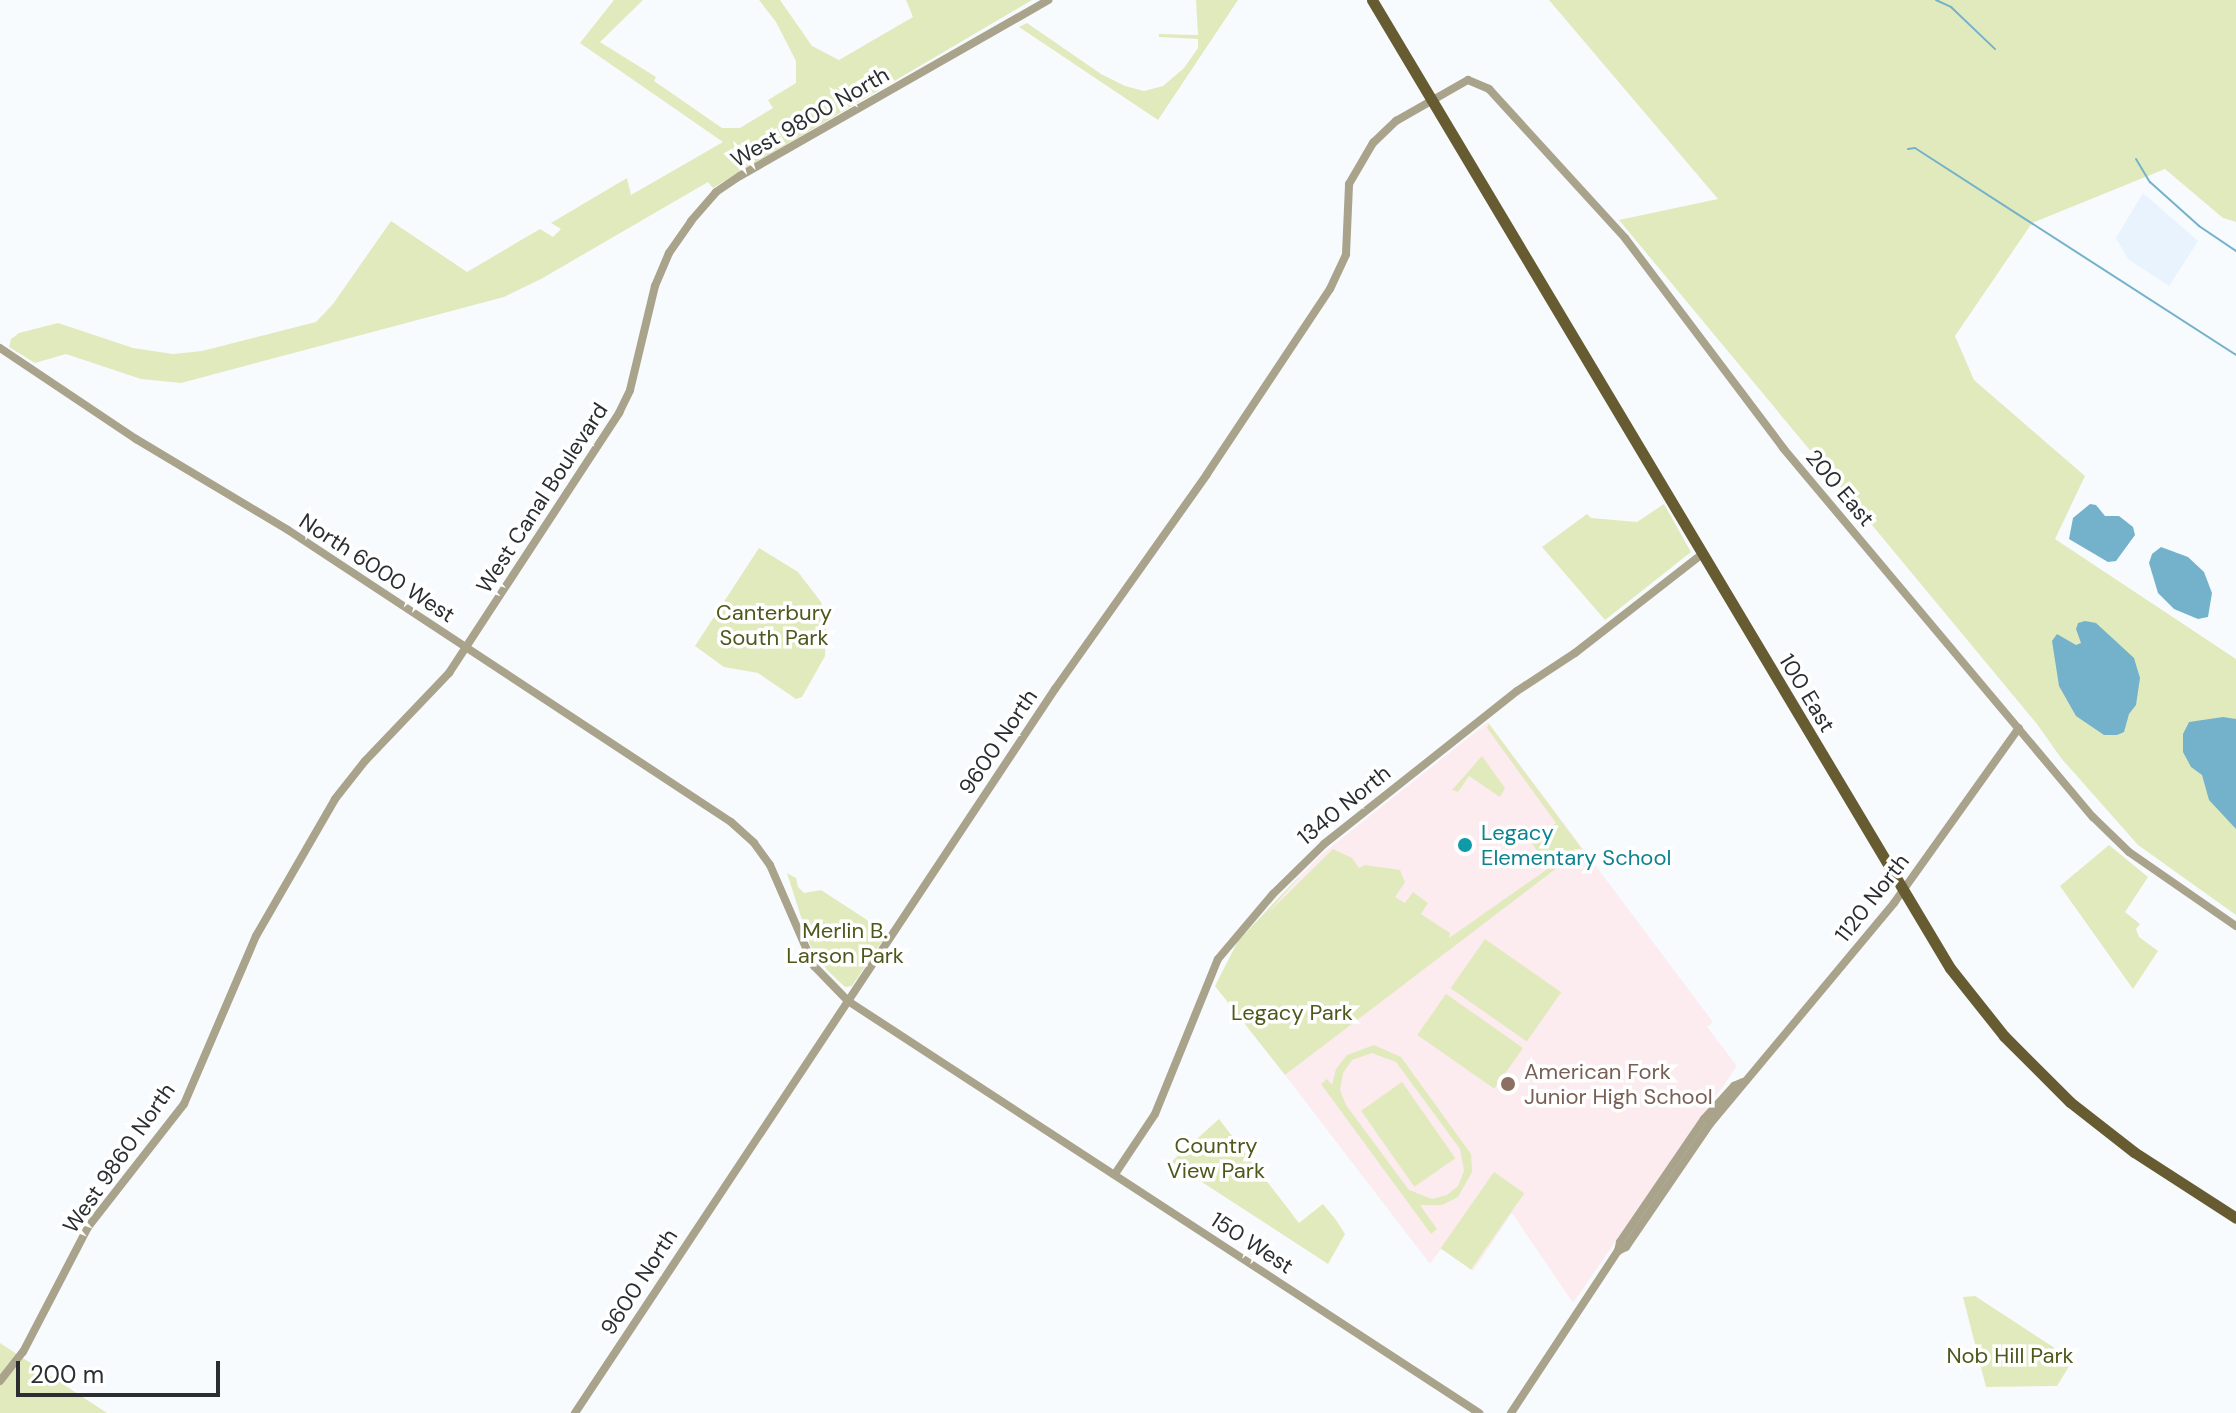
<!DOCTYPE html>
<html>
<head>
<meta charset="utf-8">
<style>
	body { margin:0 }
	#map { position:relative; width:2236px; height:1413px; overflow:hidden; background:#f7fbfe; font-family:"DM Sans",sans-serif }
	div>[style] { position:absolute }
	.built>* { inset:0; background:#e8f3fe }
	.education>* { inset:0; background:#fcecef }
	.green>* { inset:0; background:#e1eabd; transform-origin:0 0 }
	.water>* { inset:0; background:#74b2cb }
	.stream>* { height:2px; margin:-1px; padding:0 1px; transform-origin:1px; border-radius:1px; background:#74b2cb }
	.minor>* { height:8px; margin:-4px; padding:0 4px; transform-origin:4px; border-radius:4px; background:#aaa38c }
	.major>* { height:11px; margin:-5.5px; padding:0 5.5px; transform-origin:5.5px; border-radius:5.5px; background:#675c31 }
	.dots>* { width:22px; height:22px; translate:-50% -50%; box-sizing:border-box; border:4px solid #fff; border-radius:50% }
	span { translate:-50% -50%; white-space:nowrap; text-align:center; line-height:1.15; -webkit-text-stroke:7px #fff; paint-order:stroke }
	.street-label { font-size:22px; color:#2a2e30 }
	.park-label { font-size:22px; color:#4f581c }
	.culture-label { font-size:22px; color:#0d838f }
	.left { translate:0 -50%; text-align:left }
	.education-label { font-size:22px; color:#785e54 }
	.scale { position:absolute; left:16px; top:1361px; width:204px; height:36px; box-sizing:border-box; border:4px solid #2a2e30; border-top:0; padding-left:10px; font-size:24px; line-height:28px; white-space:nowrap; color:#2a2e30; -webkit-text-stroke:6px #fff; paint-order:stroke }
</style>
</head>
<body>
<div id="map">
	<div class="built">
		<i style="clip-path:polygon(2143px 193px,2198px 241px,2169px 286px,2128px 259px,2116px 238px)"></i>
	</div>
	<div class="education">
		<i style="clip-path:polygon(1488px 722px,1713px 1022px,1707px 1027px,1737px 1066px,1573px 1303px,1512px 1213px,1473px 1271px,1441px 1249px,1430px 1264px,1285px 1075px,1356px 1021px,1266px 912px,1322px 854px)"></i>
	</div>
	<div class="green">
		<i style="clip-path:polygon(614px 0,643px 0,600px 42px,656px 77px,654px 81px,722px 128px,740px 128px,773px 108px,768px 100px,796px 83px,796px 61px,776px 22px,759px 0,780px 0,812px 46px,839px 60px,913px 17px,906px 0,1032px 0,713px 188px,708px 182px,541px 279px,504px 297px,181px 383px,141px 379px,66px 354px,35px 363px,9px 347px,11px 339px,19px 333px,58px 323px,133px 348px,173px 354px,202px 351px,316px 322px,333px 304px,391px 221px,467px 272px,540px 229px,553px 237px,561px 229px,551px 223px,627px 178px,631px 195px,723px 142px,580px 43px)"></i>
		<i style="clip-path:polygon(1196px 0,1238px 0,1158px 120px,1019px 27px,1027px 23px,1101px 74px,1125px 86px,1144px 91px,1163px 86px,1184px 68px,1198px 48px,1198px 39px,1159px 37px,1159px 34px,1198px 35px)"></i>
		<i style="clip-path:polygon(1549px 0,2236px 0,2236px 222px,2223px 218px,2165px 169px,2032px 223px,1955px 336px,1974px 380px,2085px 476px,2055px 539px,2236px 659px,2236px 915px,2138px 845px,2061px 758px,2037px 724px,1619px 220px,1718px 199px)"></i>
		<i style="clip-path:polygon(1664px 504px,1691px 552px,1605px 620px,1542px 547px,1587px 514px,1591px 518px,1637px 522px)"></i>
		<i style="clip-path:polygon(759px 548px,798px 572px,821px 602px,826px 620px,825px 656px,802px 697px,796px 699px,758px 673px,724px 667px,695px 646px)"></i>
		<i style="clip-path:polygon(1489px 724px,1582px 849px,1573px 849px,1578px 852px,1285px 1075px,1215px 986px,1238px 941px,1306px 869px,1267px 914px,1333px 849px,1352px 858px,1359px 868px,1365px 865px,1400px 870px,1405px 882px,1395px 897px,1405px 903px,1413px 892px,1428px 903px,1421px 914px,1450px 933px,1449px 938px,1549px 868px,1531px 842px,1556px 823px,1487px 728px)"></i>
		<i style="clip-path:polygon(1482px 756px,1505px 788px,1500px 797px,1469px 776px,1458px 792px,1452px 790px)"></i>
		<i style="clip-path:polygon(2109px 845px,2148px 877px,2125px 912px,2140px 924px,2136px 929px,2139px 937px,2158px 951px,2133px 989px,2060px 886px)"></i>
		<i style="clip-path:polygon(787px 873px,796px 878px,798px 887px,804px 893px,821px 890px,884px 931px,885px 937px,852px 986px,845px 987px,827px 970px,810px 945px)"></i>
		<i style="left:1485px;top:939px;width:93px;height:60px;rotate:35deg"></i>
		<i style="left:1446px;top:994px;width:94px;height:50px;rotate:35deg"></i>
		<i style="clip-path:polygon(evenodd,1374px 1045px,1401px 1057px,1471px 1154px,1472px 1172px,1458px 1197px,1442px 1205px,1420px 1205px,1437px 1229px,1431px 1234px,1321px 1084px,1327px 1079px,1332px 1085px,1336px 1069px,1347px 1055px,1374px 1045px,1372px 1053px,1396px 1062px,1460px 1149px,1464px 1171px,1458px 1186px,1447px 1195px,1432px 1199px,1409px 1190px,1346px 1105px,1340px 1090px,1343px 1073px,1352px 1060px,1372px 1053px)"></i>
		<i style="left:1402px;top:1082px;width:93px;height:50px;rotate:55deg"></i>
		<i style="clip-path:polygon(1219px 1119px,1299px 1223px,1323px 1204px,1336px 1220px,1345px 1234px,1328px 1264px,1171px 1162px)"></i>
		<i style="left:1494px;top:1172px;width:37px;height:93px;rotate:35deg"></i>
		<i style="clip-path:polygon(1975px 1296px,2073px 1360px,2057px 1386px,1986px 1387px,1963px 1297px)"></i>
		<i style="clip-path:polygon(0 1343px,107px 1413px,0 1413px)"></i>
	</div>
	<div class="water">
		<i style="clip-path:polygon(2090px 504px,2096px 505px,2105px 516px,2119px 516px,2133px 527px,2135px 535px,2116px 561px,2108px 562px,2069px 539px,2073px 518px)"></i>
		<i style="clip-path:polygon(2161px 547px,2188px 557px,2204px 572px,2212px 593px,2208px 617px,2198px 619px,2174px 609px,2158px 593px,2149px 563px,2152px 554px)"></i>
		<i style="clip-path:polygon(2085px 621px,2096px 623px,2134px 658px,2140px 678px,2136px 705px,2129px 714px,2124px 732px,2117px 735px,2104px 735px,2076px 716px,2059px 686px,2052px 641px,2057px 634px,2076px 645px,2081px 643px,2076px 629px,2078px 623px)"></i>
		<i style="clip-path:polygon(2223px 717px,2236px 719px,2236px 829px,2209px 800px,2202px 775px,2191px 767px,2183px 752px,2183px 734px,2189px 722px)"></i>
	</div>
	<div class="stream">
		<i style="left:1936px;top:0;width:17px;rotate:25deg"></i>
		<i style="left:1951px;top:7px;width:61px;rotate:43.7deg"></i>
		<i style="left:1908px;top:149px;width:7px;rotate:-8deg"></i>
		<i style="left:1915px;top:148px;width:382px;rotate:32.8deg"></i>
		<i style="left:2136px;top:159px;width:27px;rotate:59deg"></i>
		<i style="left:2150px;top:182px;width:66px;rotate:41.9deg"></i>
		<i style="left:2199px;top:226px;width:45px;rotate:34deg"></i>
	</div>
	<div class="minor">
		<i style="left:0;top:348px;width:164px;rotate:33.8deg"></i>
		<i style="left:136px;top:439px;width:177px;rotate:30.9deg"></i>
		<i style="left:288px;top:530px;width:531px;rotate:33.39deg"></i>
		<i style="left:731px;top:822px;width:31px;rotate:42deg"></i>
		<i style="left:754px;top:843px;width:27px;rotate:54deg"></i>
		<i style="left:770px;top:865px;width:110px;rotate:66.5deg"></i>
		<i style="left:814px;top:966px;width:49px;rotate:45.8deg"></i>
		<i style="left:848px;top:1001px;width:754px;rotate:33.14deg"></i>
		<i style="left:1115px;top:1174px;width:72px;rotate:-56.3deg"></i>
		<i style="left:1155px;top:1114px;width:167px;rotate:-67.9deg"></i>
		<i style="left:1218px;top:959px;width:85px;rotate:-49.8deg"></i>
		<i style="left:1273px;top:894px;width:71px;rotate:-44.4deg"></i>
		<i style="left:1324px;top:844px;width:246px;rotate:-38.4deg"></i>
		<i style="left:1517px;top:691px;width:69px;rotate:-33.2deg"></i>
		<i style="left:1575px;top:653px;width:161px;rotate:-37.9deg"></i>
		<i style="left:1618px;top:1251px;width:9px;rotate:-77deg"></i>
		<i style="left:1620px;top:1242px;width:149px;rotate:-55.7deg"></i>
		<i style="left:1704px;top:1119px;width:45px;rotate:-47.7deg"></i>
		<i style="left:1734px;top:1086px;width:10px;rotate:-24deg"></i>
		<i style="left:0;top:1381px;width:37px;rotate:-52deg"></i>
		<i style="left:23px;top:1352px;width:141px;rotate:-62.5deg"></i>
		<i style="left:88px;top:1227px;width:156px;rotate:-52deg"></i>
		<i style="left:184px;top:1104px;width:183px;rotate:-66.8deg"></i>
		<i style="left:256px;top:936px;width:158px;rotate:-60deg"></i>
		<i style="left:335px;top:799px;width:48px;rotate:-51.7deg"></i>
		<i style="left:365px;top:761px;width:122px;rotate:-46.3deg"></i>
		<i style="left:449px;top:673px;width:311px;rotate:-56.8deg"></i>
		<i style="left:619px;top:413px;width:25px;rotate:-64deg"></i>
		<i style="left:630px;top:390px;width:107px;rotate:-76.5deg"></i>
		<i style="left:655px;top:286px;width:36px;rotate:-67deg"></i>
		<i style="left:669px;top:253px;width:39px;rotate:-55deg"></i>
		<i style="left:691px;top:221px;width:38px;rotate:-49deg"></i>
		<i style="left:716px;top:192px;width:29px;rotate:-34deg"></i>
		<i style="left:740px;top:176px;width:355px;rotate:-29.7deg"></i>
		<i style="left:575px;top:1413px;width:869px;rotate:-56.46deg"></i>
		<i style="left:1055px;top:689px;width:263px;rotate:-54.7deg"></i>
		<i style="left:1207px;top:474px;width:222px;rotate:-56.4deg"></i>
		<i style="left:1330px;top:289px;width:38px;rotate:-65deg"></i>
		<i style="left:1346px;top:254px;width:70px;rotate:-87.5deg"></i>
		<i style="left:1349px;top:184px;width:48px;rotate:-59.7deg"></i>
		<i style="left:1373px;top:143px;width:32px;rotate:-44deg"></i>
		<i style="left:1396px;top:121px;width:83px;rotate:-29.7deg"></i>
		<i style="left:1468px;top:80px;width:23px;rotate:23deg"></i>
		<i style="left:1489px;top:89px;width:202px;rotate:47.6deg"></i>
		<i style="left:1625px;top:238px;width:263px;rotate:53deg"></i>
		<i style="left:1783px;top:448px;width:482px;rotate:50deg"></i>
		<i style="left:2093px;top:817px;width:50px;rotate:44.2deg"></i>
		<i style="left:2129px;top:852px;width:130px;rotate:34.7deg"></i>
		<i style="left:1511px;top:1413px;width:194px;rotate:-56.6deg"></i>
		<i style="left:1618px;top:1251px;width:9px;rotate:-27deg"></i>
		<i style="left:1626px;top:1247px;width:149px;rotate:-55.7deg"></i>
		<i style="left:1710px;top:1124px;width:288px;rotate:-50.2deg"></i>
		<i style="left:1894px;top:903px;width:215px;rotate:-54.5deg"></i>
	</div>
	<div class="major">
		<i style="left:1372px;top:0;width:1127px;rotate:59.16deg"></i>
		<i style="left:1950px;top:968px;width:87px;rotate:51.5deg"></i>
		<i style="left:2004px;top:1036px;width:93px;rotate:45deg"></i>
		<i style="left:2070px;top:1102px;width:81px;rotate:38deg"></i>
		<i style="left:2134px;top:1152px;width:121px;rotate:32.9deg"></i>
	</div>
	<div class="dots">
		<i style="left:1465px;top:845px;background:#0f9aa8"></i>
		<i style="left:1508px;top:1084px;background:#8d6e63"></i>
	</div>
	<div class="street-label">
		<span style="left:810px;top:117px;rotate:-30deg">West 9800 North</span>
		<span style="left:1840px;top:488px;rotate:50deg">200 East</span>
		<span style="left:542px;top:498px;rotate:-57deg">West Canal Boulevard</span>
		<span style="left:377px;top:568px;rotate:33deg">North 6000 West</span>
		<span style="left:1807px;top:693px;rotate:59deg">100 East</span>
		<span style="left:998px;top:742px;rotate:-56deg">9600 North</span>
		<span style="left:1344px;top:805px;rotate:-39deg">1340 North</span>
		<span style="left:1872px;top:898px;rotate:-52deg">1120 North</span>
		<span style="left:119px;top:1158px;rotate:-55deg">West 9860 North</span>
		<span style="left:1252px;top:1243px;rotate:33deg">150 West</span>
		<span style="left:639px;top:1282px;rotate:-57deg">9600 North</span>
	</div>
	<div class="park-label">
		<span style="left:774px;top:625px">Canterbury<br>South Park</span>
		<span style="left:845px;top:943px">Merlin B.<br>Larson Park</span>
		<span style="left:1292px;top:1013px">Legacy Park</span>
		<span style="left:1216px;top:1158px">Country<br>View Park</span>
		<span style="left:2010px;top:1356px">Nob Hill Park</span>
	</div>
	<div class="culture-label">
		<span class="left" style="left:1481px;top:845px">Legacy<br>Elementary School</span>
	</div>
	<div class="education-label">
		<span class="left" style="left:1524px;top:1084px">American Fork<br>Junior High School</span>
	</div>
	<div class="scale">200 m</div>
</div>
</body>
</html>
